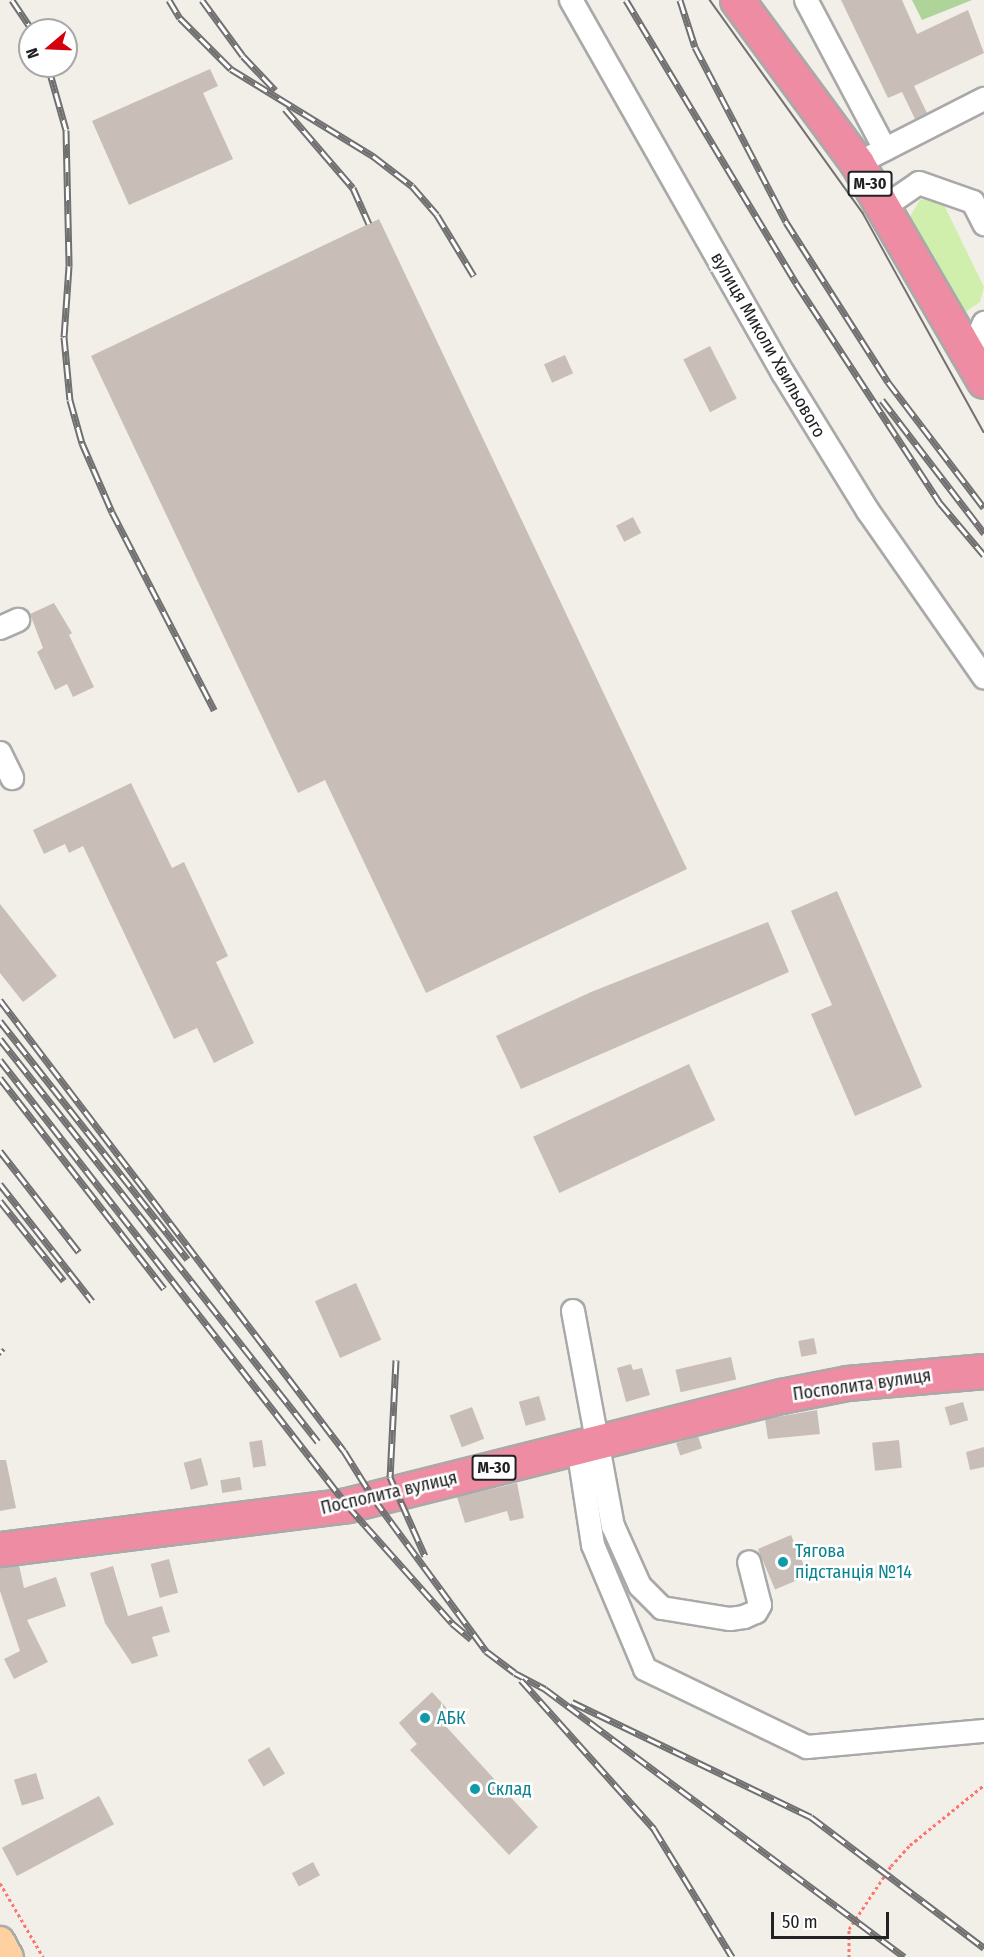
<!DOCTYPE html>
<html>
<head>
<meta charset="utf-8">
<style>
	body { margin:0 }
	#map { position:relative; width:984px; height:1957px; overflow:hidden; background:#f2eee8; font-family:"Fira Sans Condensed",sans-serif }
	div>[style] { position:absolute }
	.grass>* { inset:0; background:#d0efac }
	.forest>* { inset:0; background:#aed49a }
	.building>* { inset:0; background:#c8beb7; transform-origin:0 0 }
	.path>* { height:3px; margin-top:-1.5px; transform-origin:0; background:repeating-linear-gradient(90deg,#ff746d 0 3px,transparent 0 6px) }
	.roads { filter:drop-shadow(2px 0 #a9a9a9) drop-shadow(-2px 0 #a9a9a9) drop-shadow(0 2px #a9a9a9) drop-shadow(0 -2px #a9a9a9) }
	.minor>* { height:22px; margin:-11px; padding:0 11px; transform-origin:11px; border-radius:11px; background:#fff }
	.major>* { height:28px; margin:-14px; padding:0 14px; transform-origin:14px; border-radius:14px; background:#ffd1a1 }
	.highway>* { height:33px; margin:-16.5px; padding:0 16.5px; transform-origin:16.5px; border-radius:16.5px; background:#ed8ca3 }
	.tram>* { height:1.5px; margin:-0.75px; padding:0 0.75px; transform-origin:0.75px; border-radius:0.75px; background:#707070 }
	.rail>* { height:7px; margin-top:-3.5px; transform-origin:0; background:repeating-linear-gradient(90deg,#fff 0 14px,#707070 0 28px); box-sizing:border-box; border-block:2px solid #707070 }
	.dots>* { width:16px; height:16px; translate:-50% -50%; box-sizing:border-box; border:3px solid #fff; border-radius:50% }
	span { translate:-50% -50%; white-space:nowrap; text-align:center; line-height:1.15; -webkit-text-stroke:5px #fff; paint-order:stroke }
	.shield-label span { padding:2px 4px; background:#fff; border:2px solid; border-radius:4px; -webkit-text-stroke-width:0 }
	.shield-label { font-size:16px; color:#222; font-weight:700 }
	.street-label { font-size:18px; color:#222 }
	.culture-label { font-size:18px; color:#0d838f }
	.left { translate:0 -50%; text-align:left }
	.north { position:absolute; left:18px; top:18px; width:60px; height:60px; box-sizing:border-box; background:#fff; border:2px solid #a7a7a7; border-radius:50%; rotate:251deg; font-size:16px; font-weight:700; line-height:24px; text-align:center; color:#222 }
	.north::after { content:''; display:block; margin:auto; width:21px; height:27px; background:#d4000b; clip-path:polygon(50% 0,100% 100%,50% 72%,0 100%) }
	.scale { position:absolute; left:771px; top:1912px; width:118px; height:27px; box-sizing:border-box; border:3px solid #222; border-top:0; padding-left:8px; font-size:18px; line-height:21px; white-space:nowrap; color:#222; -webkit-text-stroke:4px #fff; paint-order:stroke }
</style>
</head>
<body>
<div id="map">
	<div class="grass">
		<i style="clip-path:polygon(929px 198px,944px 205px,984px 287px,980px 302px,964px 313px,952px 302px,909px 218px,920px 200px)"></i>
	</div>
	<div class="forest">
		<i style="clip-path:polygon(912px 0,972px 0,922px 20px)"></i>
	</div>
	<div class="building">
		<i style="clip-path:polygon(841px 0,902px 0,917px 34px,968px 10px,984px 53px,914px 86px,927px 113px,915px 119px,902px 92px,888px 98px)"></i>
		<i style="clip-path:polygon(210px 69px,218px 86px,203px 93px,233px 159px,129px 205px,92px 121px)"></i>
		<i style="clip-path:polygon(379px 219px,687px 869px,426px 993px,325px 780px,298px 793px,91px 356px)"></i>
		<i style="left:710px;top:346px;width:59px;height:30px;rotate:63deg"></i>
		<i style="left:565px;top:355px;width:20px;height:23px;rotate:66deg"></i>
		<i style="left:633px;top:517px;width:18px;height:19px;rotate:63deg"></i>
		<i style="clip-path:polygon(54px 603px,72px 633px,69px 635px,94px 687px,73px 697px,67px 684px,55px 690px,37px 652px,43px 648px,30px 614px)"></i>
		<i style="clip-path:polygon(131px 783px,172px 868px,184px 862px,228px 956px,216px 962px,254px 1043px,214px 1063px,197px 1028px,174px 1039px,83px 846px,69px 853px,65px 844px,44px 854px,33px 830px)"></i>
		<i style="clip-path:polygon(837px 891px,922px 1087px,855px 1116px,811px 1014px,832px 1005px,791px 911px)"></i>
		<i style="clip-path:polygon(0 904px,57px 976px,23px 1002px,0 973px)"></i>
		<i style="clip-path:polygon(768px 922px,789px 972px,521px 1089px,496px 1036px,591px 992px)"></i>
		<i style="left:689px;top:1064px;width:62px;height:172px;rotate:65deg"></i>
		<i style="left:356px;top:1283px;width:62px;height:45px;rotate:66deg"></i>
		<i style="left:814px;top:1338px;width:16px;height:16px;rotate:79deg"></i>
		<i style="left:731px;top:1357px;width:23px;height:57px;rotate:77deg"></i>
		<i style="clip-path:polygon(631px 1364px,633px 1370px,642px 1368px,650px 1395px,626px 1402px,617px 1368px)"></i>
		<i style="left:539px;top:1396px;width:25px;height:21px;rotate:74deg"></i>
		<i style="left:963px;top:1402px;width:19px;height:19px;rotate:74deg"></i>
		<i style="left:472px;top:1407px;width:34px;height:24px;rotate:69deg"></i>
		<i style="clip-path:polygon(817px 1410px,820px 1434px,768px 1439px,765px 1419px)"></i>
		<i style="left:698px;top:1436px;width:13px;height:23px;rotate:72deg"></i>
		<i style="left:262px;top:1440px;width:26px;height:13px;rotate:81deg"></i>
		<i style="left:899px;top:1440px;width:28px;height:27px;rotate:84deg"></i>
		<i style="clip-path:polygon(984px 1447px,984px 1467px,970px 1470px,966px 1452px)"></i>
		<i style="left:201px;top:1458px;width:28px;height:18px;rotate:75deg"></i>
		<i style="clip-path:polygon(0 1460px,6px 1460px,16px 1508px,0 1511px)"></i>
		<i style="left:240px;top:1477px;width:13px;height:20px;rotate:81deg"></i>
		<i style="clip-path:polygon(517px 1483px,524px 1518px,510px 1521px,507px 1511px,465px 1523px,457px 1497px)"></i>
		<i style="left:791px;top:1535px;width:44px;height:36px;rotate:67deg"></i>
		<i style="left:169px;top:1559px;width:35px;height:19px;rotate:75deg"></i>
		<i style="clip-path:polygon(19px 1565px,24px 1588px,56px 1577px,66px 1606px,27px 1620px,48px 1662px,14px 1679px,4px 1659px,20px 1651px,0 1591px,0 1567px)"></i>
		<i style="clip-path:polygon(113px 1566px,128px 1616px,162px 1606px,170px 1632px,152px 1637px,158px 1656px,132px 1664px,105px 1623px,90px 1573px)"></i>
		<i style="clip-path:polygon(432px 1692px,452px 1714px,442px 1722px,538px 1827px,509px 1855px,410px 1750px,417px 1744px,399px 1723px)"></i>
		<i style="left:269px;top:1747px;width:31px;height:25px;rotate:59deg"></i>
		<i style="left:36px;top:1773px;width:27px;height:23px;rotate:73deg"></i>
		<i style="left:99px;top:1796px;width:32px;height:110px;rotate:62deg"></i>
		<i style="left:313px;top:1862px;width:15px;height:24px;rotate:62deg"></i>
	</div>
	<div class="path">
		<i style="left:0;top:1883px;width:86px;rotate:59.8deg"></i>
		<i style="left:849px;top:1957px;width:28px;rotate:-90deg"></i>
		<i style="left:849px;top:1929px;width:76px;rotate:-56.3deg"></i>
		<i style="left:891px;top:1866px;width:28px;rotate:-48deg"></i>
		<i style="left:910px;top:1845px;width:95px;rotate:-39deg"></i>
	</div>
	<div class="roads">
		<div class="minor">
			<i style="left:571px;top:0;width:429px;rotate:60.4deg"></i>
			<i style="left:783px;top:373px;width:162px;rotate:58.4deg"></i>
			<i style="left:868px;top:511px;width:203px;rotate:55.1deg"></i>
			<i style="left:806px;top:0;width:169px;rotate:62.1deg"></i>
			<i style="left:872px;top:156px;width:126px;rotate:-27deg"></i>
			<i style="left:884px;top:207px;width:42px;rotate:-34.4deg"></i>
			<i style="left:919px;top:183px;width:57px;rotate:19.4deg"></i>
			<i style="left:973px;top:202px;width:25px;rotate:63deg"></i>
			<i style="left:970px;top:356px;width:36px;rotate:-67deg"></i>
			<i style="left:0;top:628px;width:20px;rotate:-24deg"></i>
			<i style="left:0;top:753px;width:28px;rotate:64deg"></i>
			<i style="left:573px;top:1311px;width:219px;rotate:79.5deg"></i>
			<i style="left:613px;top:1526px;width:66px;rotate:65.8deg"></i>
			<i style="left:640px;top:1586px;width:31px;rotate:45deg"></i>
			<i style="left:662px;top:1608px;width:69px;rotate:9.2deg"></i>
			<i style="left:730px;top:1619px;width:14px;rotate:-8deg"></i>
			<i style="left:744px;top:1617px;width:13px;rotate:-23deg"></i>
			<i style="left:756px;top:1612px;width:8px;rotate:-60deg"></i>
			<i style="left:760px;top:1605px;width:44px;rotate:-104.3deg"></i>
			<i style="left:578px;top:1447px;width:99px;rotate:81.3deg"></i>
			<i style="left:593px;top:1545px;width:134px;rotate:67.2deg"></i>
			<i style="left:645px;top:1669px;width:180px;rotate:25.7deg"></i>
			<i style="left:807px;top:1747px;width:178px;rotate:-5.2deg"></i>
		</div>
		<div class="major">
			<i style="left:0;top:1941px;width:18px;rotate:61deg"></i>
		</div>
		<div class="highway">
			<i style="left:737px;top:0;width:202px;rotate:53.6deg"></i>
			<i style="left:857px;top:163px;width:252px;rotate:59.8deg"></i>
			<i style="left:0;top:1549px;width:350px;rotate:-7.2deg"></i>
			<i style="left:347px;top:1505px;width:447px;rotate:-14.1deg"></i>
			<i style="left:781px;top:1396px;width:67px;rotate:-11.1deg"></i>
			<i style="left:847px;top:1383px;width:138px;rotate:-5deg"></i>
		</div>
	</div>
	<div class="tram">
		<i style="left:710px;top:0;width:262px;rotate:54.3deg"></i>
		<i style="left:863px;top:213px;width:250px;rotate:61.1deg"></i>
	</div>
	<div class="rail">
		<i style="left:12px;top:0;width:36px;rotate:56deg"></i>
		<i style="left:169px;top:0;width:21px;rotate:59deg"></i>
		<i style="left:180px;top:18px;width:72px;rotate:45deg"></i>
		<i style="left:231px;top:69px;width:167px;rotate:31.5deg"></i>
		<i style="left:373px;top:156px;width:49px;rotate:37.6deg"></i>
		<i style="left:412px;top:186px;width:38px;rotate:49deg"></i>
		<i style="left:437px;top:215px;width:71px;rotate:58.8deg"></i>
		<i style="left:202px;top:0;width:69px;rotate:53.8deg"></i>
		<i style="left:243px;top:56px;width:47px;rotate:46.7deg"></i>
		<i style="left:626px;top:0;width:330px;rotate:59deg"></i>
		<i style="left:796px;top:283px;width:263px;rotate:56.8deg"></i>
		<i style="left:940px;top:503px;width:68px;rotate:49.8deg"></i>
		<i style="left:680px;top:0;width:49px;rotate:72.3deg"></i>
		<i style="left:695px;top:47px;width:197px;rotate:62.5deg"></i>
		<i style="left:786px;top:222px;width:190px;rotate:57.5deg"></i>
		<i style="left:888px;top:382px;width:158px;rotate:52.7deg"></i>
		<i style="left:48px;top:66px;width:66px;rotate:74.3deg"></i>
		<i style="left:66px;top:130px;width:136px;rotate:88.7deg"></i>
		<i style="left:69px;top:266px;width:71px;rotate:94deg"></i>
		<i style="left:64px;top:337px;width:63px;rotate:84.6deg"></i>
		<i style="left:70px;top:400px;width:45px;rotate:74.4deg"></i>
		<i style="left:82px;top:443px;width:75px;rotate:66.5deg"></i>
		<i style="left:112px;top:512px;width:223px;rotate:62.7deg"></i>
		<i style="left:285px;top:109px;width:104px;rotate:49.3deg"></i>
		<i style="left:353px;top:188px;width:39px;rotate:66deg"></i>
		<i style="left:882px;top:400px;width:168px;rotate:52.5deg"></i>
		<i style="left:0;top:1000px;width:567px;rotate:52.67deg"></i>
		<i style="left:344px;top:1451px;width:57px;rotate:58deg"></i>
		<i style="left:374px;top:1499px;width:189px;rotate:53.6deg"></i>
		<i style="left:486px;top:1651px;width:36px;rotate:37deg"></i>
		<i style="left:515px;top:1673px;width:34px;rotate:28deg"></i>
		<i style="left:545px;top:1689px;width:448px;rotate:36.7deg"></i>
		<i style="left:0;top:1021px;width:303px;rotate:51.8deg"></i>
		<i style="left:0;top:1039px;width:513px;rotate:51.72deg"></i>
		<i style="left:0;top:1060px;width:564px;rotate:52.05deg"></i>
		<i style="left:347px;top:1505px;width:158px;rotate:48.3deg"></i>
		<i style="left:452px;top:1623px;width:25px;rotate:40deg"></i>
		<i style="left:0;top:1078px;width:267px;rotate:52.1deg"></i>
		<i style="left:0;top:1151px;width:128px;rotate:52deg"></i>
		<i style="left:0;top:1184px;width:149px;rotate:51.8deg"></i>
		<i style="left:0;top:1201px;width:102px;rotate:51.3deg"></i>
		<i style="left:0;top:1350px;width:4px;rotate:45deg"></i>
		<i style="left:396px;top:1360px;width:117px;rotate:92.9deg"></i>
		<i style="left:390px;top:1477px;width:86px;rotate:66.1deg"></i>
		<i style="left:521px;top:1680px;width:200px;rotate:48.2deg"></i>
		<i style="left:654px;top:1829px;width:150px;rotate:58.6deg"></i>
		<i style="left:572px;top:1702px;width:265px;rotate:25.7deg"></i>
		<i style="left:811px;top:1817px;width:217px;rotate:37.1deg"></i>
	</div>
	<div class="dots">
		<i style="left:783px;top:1562px;background:#0f9aa8"></i>
		<i style="left:425px;top:1718px;background:#0f9aa8"></i>
		<i style="left:475px;top:1789px;background:#0f9aa8"></i>
	</div>
	<div class="shield-label">
		<span style="left:870px;top:184px">М-30</span>
		<span style="left:494px;top:1468px">М-30</span>
	</div>
	<div class="street-label">
		<span style="left:768px;top:345px;rotate:60deg">вулиця Миколи Хвильового</span>
		<span style="left:862px;top:1385px;rotate:-8deg">Посполита вулиця</span>
		<span style="left:389px;top:1493px;rotate:-13deg">Посполита вулиця</span>
	</div>
	<div class="culture-label">
		<span class="left" style="left:795px;top:1562px">Тягова<br>пiдстанцiя №14</span>
		<span class="left" style="left:437px;top:1718px">АБК</span>
		<span class="left" style="left:487px;top:1789px">Склад</span>
	</div>
	<div class="north">N</div>
	<div class="scale">50 m</div>
</div>
</body>
</html>
